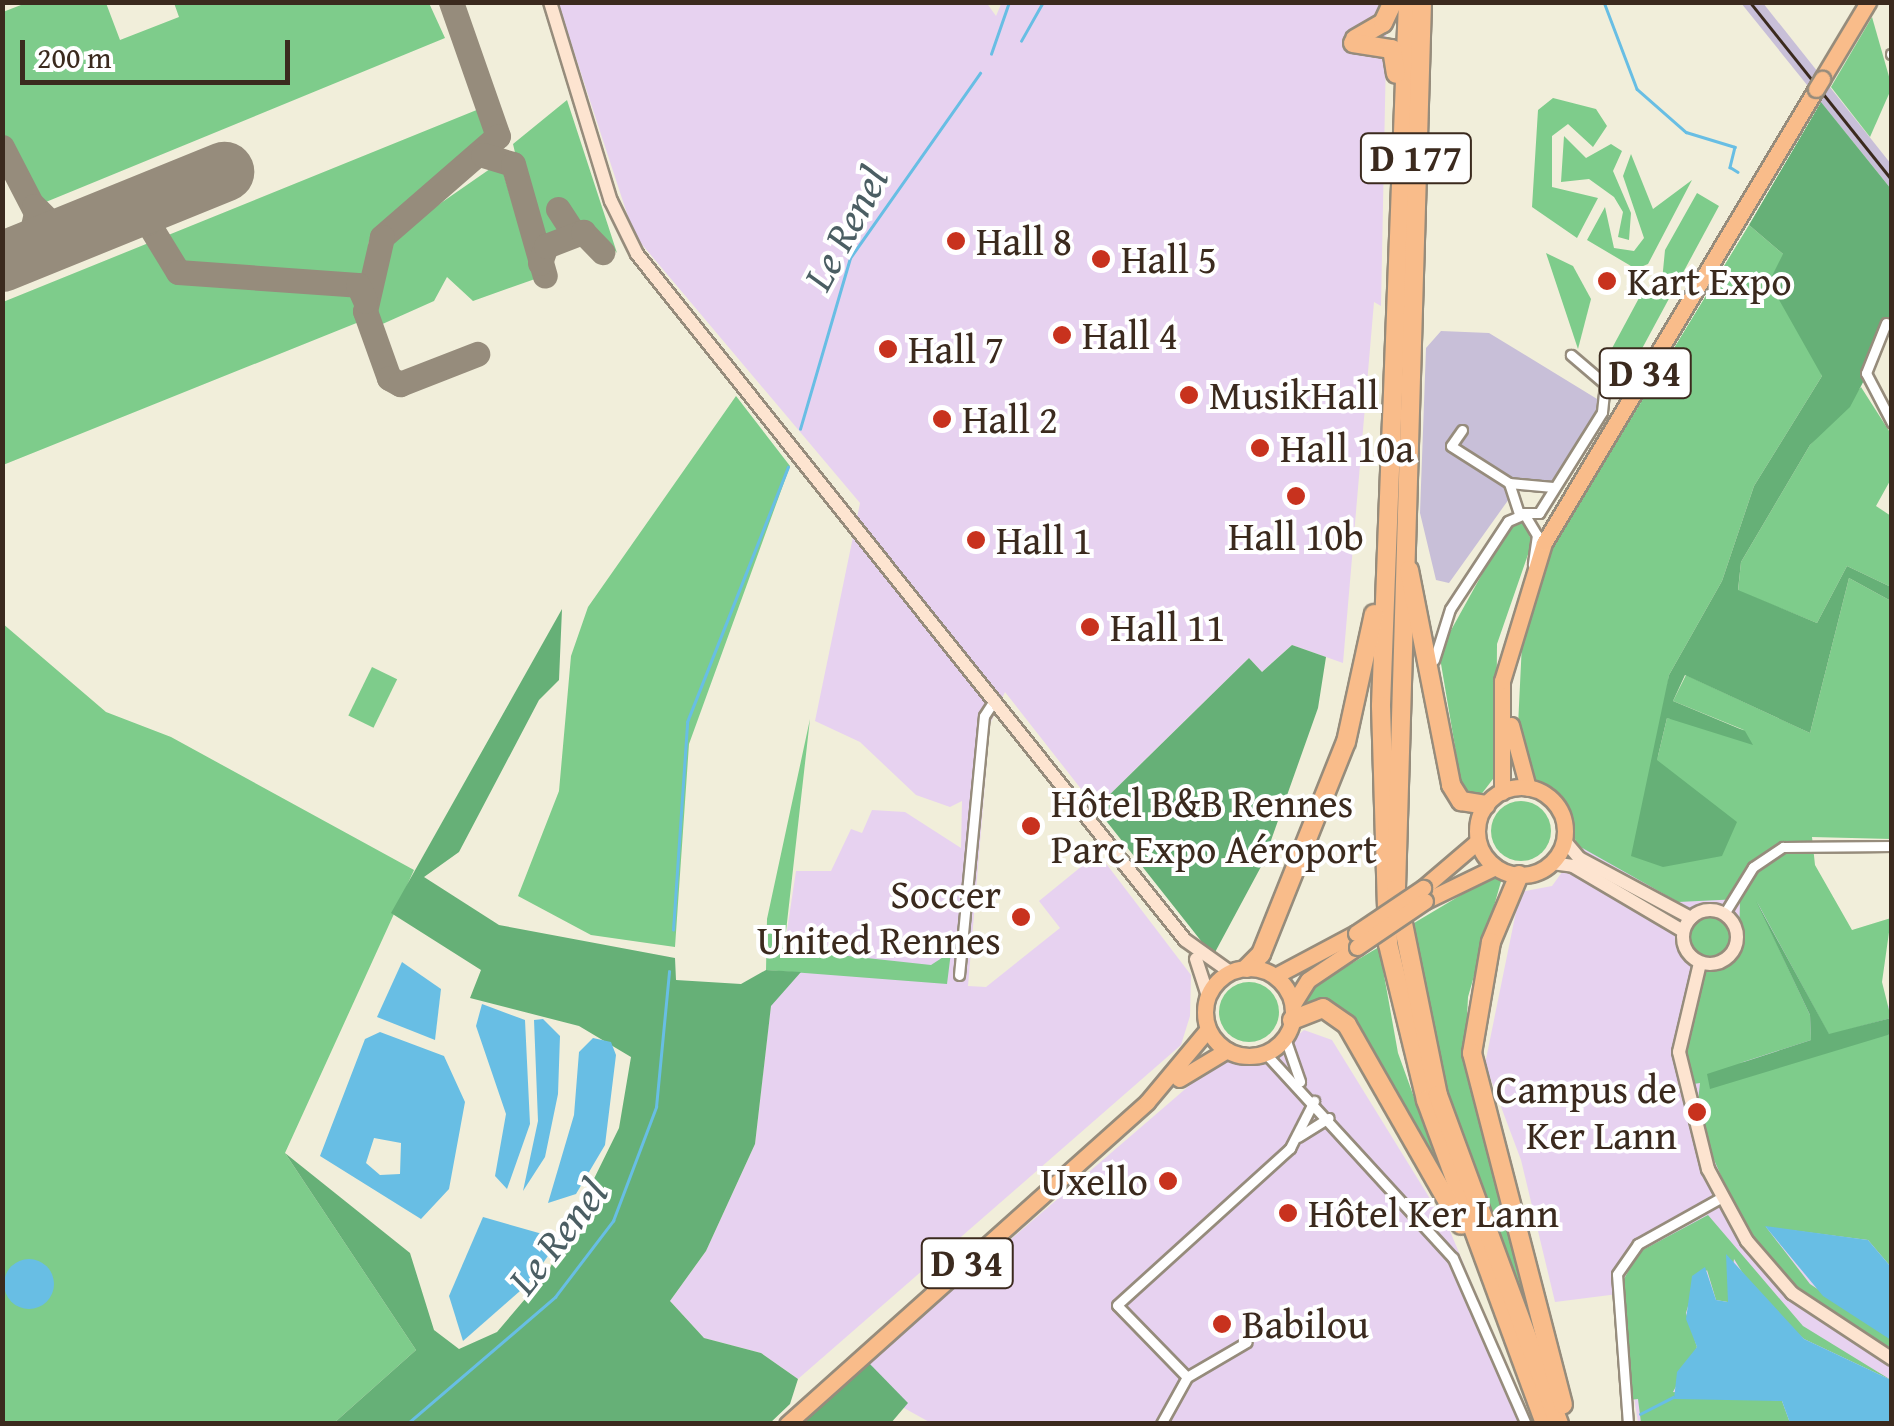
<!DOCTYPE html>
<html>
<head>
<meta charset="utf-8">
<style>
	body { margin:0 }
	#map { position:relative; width:1894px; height:1426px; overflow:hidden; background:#f1eeda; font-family:"Gentium Book Plus",serif }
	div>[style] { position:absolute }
	.built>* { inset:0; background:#e7d2f0 }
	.industrial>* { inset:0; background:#c8bfd8 }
	.green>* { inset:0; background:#7ecc8b; transform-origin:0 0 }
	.round { border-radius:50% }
	.forest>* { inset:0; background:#66b077 }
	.water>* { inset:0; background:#68bee4 }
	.stream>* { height:2.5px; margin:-1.25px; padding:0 1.25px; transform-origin:1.25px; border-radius:1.25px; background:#68bee4 }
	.taxiway>* { height:25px; margin:-12.5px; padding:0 12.5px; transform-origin:12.5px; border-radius:12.5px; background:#968c7c }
	.runway>* { height:60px; margin:-30px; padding:0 30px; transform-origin:30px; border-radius:30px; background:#968c7c }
	.roads { filter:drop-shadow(2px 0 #968c7c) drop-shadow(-2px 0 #968c7c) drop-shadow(0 2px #968c7c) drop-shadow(0 -2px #968c7c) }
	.street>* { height:9px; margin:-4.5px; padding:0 4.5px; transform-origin:4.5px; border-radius:4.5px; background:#fff }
	.secondary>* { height:12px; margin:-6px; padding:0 6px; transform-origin:6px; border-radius:6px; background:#fde4d0 }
	.secondary>.ring { margin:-6px; padding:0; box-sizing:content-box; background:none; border:12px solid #fde4d0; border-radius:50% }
	.primary>* { height:15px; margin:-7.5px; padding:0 7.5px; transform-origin:7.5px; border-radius:7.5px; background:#f9bc8a }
	.primary>.ring { margin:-7.5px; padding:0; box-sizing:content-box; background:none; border:15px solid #f9bc8a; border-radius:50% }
	.highway>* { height:18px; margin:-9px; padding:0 9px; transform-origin:9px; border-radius:9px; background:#f9bc8a }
	.rail>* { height:2.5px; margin:-1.25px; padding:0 1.25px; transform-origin:1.25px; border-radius:1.25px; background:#3b2a1e }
	.bridges { filter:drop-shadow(2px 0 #968c7c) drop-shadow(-2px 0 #968c7c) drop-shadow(0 2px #968c7c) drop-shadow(0 -2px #968c7c) }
	.primary-bridge>* { height:15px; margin:-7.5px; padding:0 7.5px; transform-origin:7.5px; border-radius:7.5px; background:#f9bc8a }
	.dots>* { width:28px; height:28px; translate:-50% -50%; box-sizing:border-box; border:5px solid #fff; border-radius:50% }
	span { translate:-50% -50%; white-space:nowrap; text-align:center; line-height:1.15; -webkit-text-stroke:8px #fff; paint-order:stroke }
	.shield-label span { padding:2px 8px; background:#fff; border:2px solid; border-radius:8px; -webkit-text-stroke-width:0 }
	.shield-label { font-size:38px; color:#3b2a1e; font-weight:700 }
	.poi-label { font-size:40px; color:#3b2a1e }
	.left { translate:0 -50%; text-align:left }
	.right { translate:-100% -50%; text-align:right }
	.water-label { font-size:42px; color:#4b5e63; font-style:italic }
	.frame { position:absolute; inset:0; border:5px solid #3b2a1e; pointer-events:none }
	.scale { position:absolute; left:20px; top:40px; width:270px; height:45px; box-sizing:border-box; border:5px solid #3b2a1e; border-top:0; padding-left:12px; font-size:30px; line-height:35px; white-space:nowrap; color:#3b2a1e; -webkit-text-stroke:8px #fff; paint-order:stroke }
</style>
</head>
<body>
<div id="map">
	<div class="built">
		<i style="clip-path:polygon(986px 2px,996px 16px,1002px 2px,1387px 3px,1381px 306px,1374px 302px,1343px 663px,1292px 645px,1262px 672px,1249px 658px,1096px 808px,1005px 692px,990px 724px,968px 986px,986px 987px,1060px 928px,1039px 901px,1098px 853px,1191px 975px,1190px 1016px,1181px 1045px,798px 1379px,761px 1353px,704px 1338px,670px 1301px,706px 1251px,755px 1144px,771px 1005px,801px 972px,784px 950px,796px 871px,831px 871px,851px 829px,862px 833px,872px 810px,905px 812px,961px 848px,962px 801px,950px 807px,916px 795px,860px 742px,815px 721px,860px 503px,634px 235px,558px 3px)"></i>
		<i style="clip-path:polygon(1588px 836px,1731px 862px,1891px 1008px,1891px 1423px,1638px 1423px,1618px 1294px,1555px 1302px,1521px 1160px,1485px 1064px,1520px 892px,1552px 886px)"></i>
		<i style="clip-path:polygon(1304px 1030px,1332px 1040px,1450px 1231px,1530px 1423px,931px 1423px,904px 1408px,868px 1362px,1219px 1060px,1266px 1063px)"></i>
	</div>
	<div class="industrial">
		<i style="clip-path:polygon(1741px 3px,1763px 3px,1891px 164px,1891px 189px)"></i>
		<i style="clip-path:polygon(1441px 331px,1489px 333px,1602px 402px,1555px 481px,1519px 485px,1449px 583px,1436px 580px,1420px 513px,1426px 348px)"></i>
	</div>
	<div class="green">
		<i style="clip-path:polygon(26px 3px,106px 3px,120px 40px,179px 17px,174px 3px,429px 3px,445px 38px,41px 204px,3px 133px,3px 12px)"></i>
		<i style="clip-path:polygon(1872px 17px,1892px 87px,1870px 137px,1831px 87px)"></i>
		<i style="clip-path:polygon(1553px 98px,1596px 109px,1607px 126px,1593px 147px,1568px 124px,1552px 136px,1552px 187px,1598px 198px,1577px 238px,1532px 207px,1538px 110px)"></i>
		<i style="clip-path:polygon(567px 100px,617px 253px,596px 229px,569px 228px,562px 200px,550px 206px,565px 233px,542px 237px,532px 226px,513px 144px)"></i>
		<i style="clip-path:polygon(484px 107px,490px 129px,482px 146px,369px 241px,359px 322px,3px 465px,3px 302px)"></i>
		<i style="clip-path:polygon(1564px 136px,1586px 158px,1611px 144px,1622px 151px,1613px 171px,1631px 213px,1629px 240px,1618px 237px,1623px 212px,1614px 197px,1589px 179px,1561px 182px)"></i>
		<i style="clip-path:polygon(1631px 154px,1653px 209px,1692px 180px,1648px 264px,1636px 269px,1587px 240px,1605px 207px,1614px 248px,1634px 251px,1644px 238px,1623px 176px)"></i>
		<i style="clip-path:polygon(500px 162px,535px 279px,473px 301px,447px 277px,434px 301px,378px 326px,374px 295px,389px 239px)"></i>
		<i style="clip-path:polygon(1697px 193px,1719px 206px,1624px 382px,1606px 379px,1603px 365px,1639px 298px,1662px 281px,1665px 250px)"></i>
		<i style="clip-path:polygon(1749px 225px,1783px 254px,1822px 376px,1754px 486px,1722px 581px,1669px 675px,1657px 760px,1667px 718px,1744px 730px,1673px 701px,1686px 675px,1810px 733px,1849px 578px,1891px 601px,1891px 839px,1812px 837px,1815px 865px,1852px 930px,1891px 918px,1882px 982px,1891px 1018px,1829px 1035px,1757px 902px,1810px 1015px,1811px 1040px,1740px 1063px,1891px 1034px,1891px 1267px,1868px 1240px,1766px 1227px,1810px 1284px,1889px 1337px,1891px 1355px,1797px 1293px,1745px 1230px,1696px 1119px,1700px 1083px,1687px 1085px,1683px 1044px,1702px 974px,1739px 945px,1740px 899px,1678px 902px,1577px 845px,1562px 800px,1530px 778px,1518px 726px,1523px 622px,1540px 568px)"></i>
		<i style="clip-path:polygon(1546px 253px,1573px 266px,1591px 299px,1578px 349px)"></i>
		<i style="clip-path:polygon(1861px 387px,1891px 434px,1891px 479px,1876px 506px,1891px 516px,1891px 587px,1847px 566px,1817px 623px,1738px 591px,1741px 562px,1810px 445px)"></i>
		<i style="clip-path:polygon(736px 396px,790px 466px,689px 744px,675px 947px,591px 935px,518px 896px,559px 791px,571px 656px,588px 607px)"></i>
		<i style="clip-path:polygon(1524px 520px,1532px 543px,1497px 644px,1496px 775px,1480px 796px,1462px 788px,1439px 652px,1508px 527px)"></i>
		<i style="clip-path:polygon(2px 623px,106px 712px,171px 737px,414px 870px,285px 1153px,416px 1350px,334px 1423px,3px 1423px)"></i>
		<i style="left:372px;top:667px;width:28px;height:54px;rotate:26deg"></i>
		<i style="clip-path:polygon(810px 719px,784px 949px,931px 965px,951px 952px,947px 984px,766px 970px,767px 919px)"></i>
		<i class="round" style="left:1491px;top:801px;width:60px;height:60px"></i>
		<i style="clip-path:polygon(1493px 876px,1502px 878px,1468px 997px,1465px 1058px,1511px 1206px,1543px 1359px,1452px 1111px,1409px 926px)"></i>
		<i class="round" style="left:1690px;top:917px;width:40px;height:40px"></i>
		<i style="clip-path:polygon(1379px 947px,1398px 1053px,1453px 1205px,1352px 1026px,1312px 1004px,1296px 1010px,1307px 990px)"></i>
		<i class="round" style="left:1219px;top:982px;width:60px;height:60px"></i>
		<i style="clip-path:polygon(1708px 1215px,1803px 1326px,1891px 1380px,1804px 1339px,1760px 1301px,1734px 1259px,1728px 1302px,1716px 1300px,1707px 1270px,1694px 1286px,1686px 1313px,1697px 1347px,1673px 1392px,1782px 1401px,1790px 1423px,1641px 1423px,1638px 1399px,1630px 1400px,1620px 1286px,1639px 1252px)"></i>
	</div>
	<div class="forest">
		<i style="clip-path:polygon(1821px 102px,1891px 189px,1891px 329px,1850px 407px,1810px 445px,1741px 562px,1738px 590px,1817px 623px,1847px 566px,1891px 587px,1891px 601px,1849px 578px,1810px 733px,1685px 675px,1673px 701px,1745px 731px,1753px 745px,1667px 718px,1657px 760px,1737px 822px,1722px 856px,1663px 867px,1631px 856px,1669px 675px,1722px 581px,1754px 486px,1822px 376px,1769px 282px,1783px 254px,1749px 225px)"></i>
		<i style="clip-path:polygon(562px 609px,559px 680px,539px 700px,459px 852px,424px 877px,499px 925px,675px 958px,676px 980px,741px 984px,766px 970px,801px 972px,771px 1006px,755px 1144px,706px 1251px,670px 1301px,704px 1338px,761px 1353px,798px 1379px,790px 1404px,769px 1424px,334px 1423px,416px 1350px,285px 1153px,410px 1253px,434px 1330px,459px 1349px,497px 1332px,548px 1272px,619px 1128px,631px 1057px,579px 1026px,470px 998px,481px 970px,391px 913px)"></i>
		<i style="clip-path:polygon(1292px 645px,1326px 657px,1318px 708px,1263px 863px,1213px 956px,1096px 808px,1249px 658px,1262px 672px)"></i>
		<i style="clip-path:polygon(1756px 901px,1829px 1034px,1891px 1018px,1891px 1034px,1710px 1089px,1707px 1074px,1811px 1040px,1810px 1015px)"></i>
		<i style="clip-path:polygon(868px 1362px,908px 1403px,891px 1423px,802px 1423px)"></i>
	</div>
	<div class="water">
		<i style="clip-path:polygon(402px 962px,441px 989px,435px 1040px,377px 1017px)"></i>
		<i style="clip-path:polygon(482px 1004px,525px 1020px,530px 1124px,507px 1189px,495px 1176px,506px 1114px,476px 1026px)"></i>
		<i style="clip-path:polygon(543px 1019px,560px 1036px,558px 1094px,545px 1157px,523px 1191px,538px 1121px,534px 1020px)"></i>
		<i style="clip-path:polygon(evenodd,380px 1032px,444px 1056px,465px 1102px,449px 1189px,421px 1219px,320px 1156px,365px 1039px,380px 1032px,374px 1138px,401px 1143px,400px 1174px,380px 1175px,366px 1163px,374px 1138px)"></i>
		<i style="clip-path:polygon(593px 1038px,611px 1042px,616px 1055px,605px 1145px,576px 1194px,548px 1203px,574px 1115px,579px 1052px)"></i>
		<i style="clip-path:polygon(483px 1217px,560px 1239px,528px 1284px,463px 1341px,449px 1296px)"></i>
		<i style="clip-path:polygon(1765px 1226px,1868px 1240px,1891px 1267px,1891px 1340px,1823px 1296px)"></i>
		<i style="clip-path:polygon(1726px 1254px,1804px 1339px,1891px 1380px,1891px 1423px,1790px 1423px,1782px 1401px,1674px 1399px,1677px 1372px,1697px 1347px,1686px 1319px,1692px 1276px,1705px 1267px,1716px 1300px,1728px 1302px)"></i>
		<i class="round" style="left:4px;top:1259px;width:50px;height:50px"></i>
	</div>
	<div class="stream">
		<i style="left:1604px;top:2px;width:93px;rotate:69.2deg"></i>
		<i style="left:1637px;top:89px;width:65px;rotate:41.3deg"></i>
		<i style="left:1686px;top:132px;width:51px;rotate:17deg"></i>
		<i style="left:1735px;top:147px;width:21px;rotate:104deg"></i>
		<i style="left:1730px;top:167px;width:9px;rotate:32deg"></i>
		<i style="left:1021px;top:41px;width:45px;rotate:-60.6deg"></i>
		<i style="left:991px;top:54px;width:55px;rotate:-70.9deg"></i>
		<i style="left:800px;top:429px;width:178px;rotate:-73.7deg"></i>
		<i style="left:850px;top:258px;width:226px;rotate:-54.9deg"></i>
		<i style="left:673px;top:930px;width:208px;rotate:-86.1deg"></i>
		<i style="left:687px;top:722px;width:274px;rotate:-68.4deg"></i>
		<i style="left:1640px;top:1414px;width:37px;rotate:-27deg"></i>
		<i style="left:407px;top:1424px;width:195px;rotate:-40.6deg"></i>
		<i style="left:555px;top:1297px;width:96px;rotate:-52.7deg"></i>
		<i style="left:613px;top:1221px;width:122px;rotate:-69.3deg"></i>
		<i style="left:656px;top:1107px;width:136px;rotate:-84.5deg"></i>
	</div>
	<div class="taxiway">
		<i style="left:451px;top:2px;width:142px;rotate:70.7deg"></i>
		<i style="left:498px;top:136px;width:154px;rotate:139deg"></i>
		<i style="left:382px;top:237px;width:76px;rotate:102.9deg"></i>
		<i style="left:365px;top:311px;width:71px;rotate:70.3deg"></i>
		<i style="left:389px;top:378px;width:13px;rotate:29deg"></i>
		<i style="left:400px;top:384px;width:83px;rotate:-21.3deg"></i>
		<i style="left:2px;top:147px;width:74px;rotate:62.7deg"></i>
		<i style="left:36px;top:213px;width:28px;rotate:103deg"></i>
		<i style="left:30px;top:240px;width:27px;rotate:138deg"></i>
		<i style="left:483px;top:155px;width:31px;rotate:17deg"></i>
		<i style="left:513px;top:164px;width:116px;rotate:74.1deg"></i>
		<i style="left:34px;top:206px;width:25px;rotate:45deg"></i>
		<i style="left:52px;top:224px;width:31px;rotate:9deg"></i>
		<i style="left:558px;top:209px;width:30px;rotate:57deg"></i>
		<i style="left:118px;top:215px;width:31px;rotate:15deg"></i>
		<i style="left:148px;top:223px;width:57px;rotate:58.5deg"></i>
		<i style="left:178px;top:272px;width:180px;rotate:4.1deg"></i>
		<i style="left:358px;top:285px;width:17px;rotate:66deg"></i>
		<i style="left:148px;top:223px;width:32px;rotate:-58deg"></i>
		<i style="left:540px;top:263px;width:18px;rotate:-71deg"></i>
		<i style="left:546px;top:246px;width:40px;rotate:-21deg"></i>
		<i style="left:583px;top:232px;width:28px;rotate:46deg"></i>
	</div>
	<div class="runway">
		<i style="left:2px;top:262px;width:240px;rotate:-22.1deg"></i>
	</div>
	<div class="roads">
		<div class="street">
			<i style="left:1891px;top:54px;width:1px"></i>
			<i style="left:1886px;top:323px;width:54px;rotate:111.8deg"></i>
			<i style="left:1866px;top:373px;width:56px;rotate:62.5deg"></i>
			<i style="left:1462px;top:430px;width:19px;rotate:125deg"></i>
			<i style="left:1451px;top:446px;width:69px;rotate:32.5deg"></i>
			<i style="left:1509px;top:483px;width:44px;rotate:5.2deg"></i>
			<i style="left:1509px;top:483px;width:32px;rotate:72deg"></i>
			<i style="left:1519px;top:513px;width:20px"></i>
			<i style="left:1539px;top:513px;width:119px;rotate:-58deg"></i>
			<i style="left:1602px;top:412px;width:28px;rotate:-84deg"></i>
			<i style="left:1605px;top:384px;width:45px;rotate:-139.5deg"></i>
			<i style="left:1526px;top:517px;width:21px;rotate:59deg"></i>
			<i style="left:1537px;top:535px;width:30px;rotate:98deg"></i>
			<i style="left:1434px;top:660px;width:53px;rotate:-72.6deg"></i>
			<i style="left:1450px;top:609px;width:105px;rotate:-56.6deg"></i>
			<i style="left:1508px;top:521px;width:15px;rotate:-23deg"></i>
			<i style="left:1724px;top:914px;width:55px;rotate:-58.3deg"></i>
			<i style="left:1753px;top:867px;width:36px;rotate:-34deg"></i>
			<i style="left:1783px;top:847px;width:109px;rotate:-0.5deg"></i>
			<i style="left:959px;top:975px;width:260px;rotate:-84.5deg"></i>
			<i style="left:984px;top:716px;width:20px;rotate:-57deg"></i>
			<i style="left:1285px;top:1038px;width:46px;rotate:70.8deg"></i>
			<i style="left:1265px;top:1053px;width:278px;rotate:47.5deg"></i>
			<i style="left:1453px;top:1258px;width:181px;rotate:66.3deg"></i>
			<i style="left:1298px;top:1137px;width:36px;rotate:-32deg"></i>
			<i style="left:1187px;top:1377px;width:100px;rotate:-134.2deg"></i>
			<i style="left:1117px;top:1305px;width:234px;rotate:-42.2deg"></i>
			<i style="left:1290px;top:1148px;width:53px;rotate:-62.9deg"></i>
			<i style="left:1161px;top:1424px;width:54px;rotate:-61deg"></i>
			<i style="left:1187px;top:1377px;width:69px;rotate:-30.3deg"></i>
			<i style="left:1628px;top:1424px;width:150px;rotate:-94.2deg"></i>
			<i style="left:1617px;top:1274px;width:37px;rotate:-55deg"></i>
			<i style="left:1638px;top:1244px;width:96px;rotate:-29.2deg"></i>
		</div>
		<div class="secondary">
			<i style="left:550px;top:2px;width:208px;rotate:73deg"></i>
			<i style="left:611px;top:201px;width:59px;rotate:63.9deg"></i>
			<i style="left:637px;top:254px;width:878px;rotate:51.38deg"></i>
			<i style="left:1185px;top:940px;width:55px;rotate:35.4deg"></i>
			<i style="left:1564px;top:840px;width:23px;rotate:50deg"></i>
			<i style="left:1579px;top:858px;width:127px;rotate:28.2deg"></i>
			<i style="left:1552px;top:863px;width:21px;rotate:8deg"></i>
			<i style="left:1573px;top:866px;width:128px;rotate:30.6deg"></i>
			<i class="ring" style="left:1683px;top:910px;width:42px;height:42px"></i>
			<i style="left:1196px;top:959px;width:38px;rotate:72deg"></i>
			<i style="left:1700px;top:963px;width:91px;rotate:103.3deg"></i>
			<i style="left:1679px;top:1052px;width:121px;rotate:76.1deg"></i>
			<i style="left:1708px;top:1169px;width:82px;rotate:61.6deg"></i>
			<i style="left:1747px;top:1241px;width:69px;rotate:49.1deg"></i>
			<i style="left:1792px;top:1293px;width:120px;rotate:33.4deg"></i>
		</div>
		<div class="primary">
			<i style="left:1822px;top:79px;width:90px;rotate:-59.1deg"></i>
			<i style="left:1511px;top:725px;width:65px;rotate:74.9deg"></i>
			<i class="ring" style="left:1477px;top:787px;width:73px;height:73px"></i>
			<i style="left:1502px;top:792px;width:111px;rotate:-90deg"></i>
			<i style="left:1502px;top:681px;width:144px;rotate:-73.1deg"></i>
			<i style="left:1544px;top:543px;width:529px;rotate:-59.07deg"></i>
			<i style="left:1423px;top:888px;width:72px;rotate:-40.5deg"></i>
			<i style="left:1425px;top:901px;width:78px;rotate:-25.9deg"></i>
			<i class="ring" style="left:1205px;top:968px;width:73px;height:73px"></i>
			<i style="left:1275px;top:976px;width:92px;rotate:-28deg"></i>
			<i style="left:1293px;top:1004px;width:28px;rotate:-58deg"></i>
			<i style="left:1308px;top:980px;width:59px;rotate:-34deg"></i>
			<i style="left:1179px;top:1079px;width:56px;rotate:-31.1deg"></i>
			<i style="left:787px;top:1424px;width:483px;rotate:-41.8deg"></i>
			<i style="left:1147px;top:1102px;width:95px;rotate:-50.1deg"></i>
		</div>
		<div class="highway">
			<i style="left:1408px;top:2px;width:705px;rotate:92.2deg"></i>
			<i style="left:1381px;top:706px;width:238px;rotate:88.3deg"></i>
			<i style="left:1388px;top:944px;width:161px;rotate:76.3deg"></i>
			<i style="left:1426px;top:1100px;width:345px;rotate:69.8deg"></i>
			<i style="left:1422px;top:2px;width:887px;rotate:91.68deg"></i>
			<i style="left:1396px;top:889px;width:210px;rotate:78.5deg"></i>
			<i style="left:1438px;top:1095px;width:351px;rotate:69.8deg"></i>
			<i style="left:1355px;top:39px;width:32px;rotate:-30deg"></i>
			<i style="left:1383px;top:23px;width:23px;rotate:-65deg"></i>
			<i style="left:1353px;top:43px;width:39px;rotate:9deg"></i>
			<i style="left:1392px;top:49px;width:25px;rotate:81deg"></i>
			<i style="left:1409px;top:570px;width:219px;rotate:78.9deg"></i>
			<i style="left:1451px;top:785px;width:19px;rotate:58deg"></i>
			<i style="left:1461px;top:801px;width:25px;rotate:9deg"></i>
			<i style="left:1519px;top:875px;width:73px;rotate:112.7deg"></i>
			<i style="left:1491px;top:942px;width:113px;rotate:99.7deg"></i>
			<i style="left:1472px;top:1053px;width:363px;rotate:75.5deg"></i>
			<i style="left:1247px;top:968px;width:20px;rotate:-45deg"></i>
			<i style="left:1261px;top:954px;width:228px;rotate:-68.2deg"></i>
			<i style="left:1346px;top:742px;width:131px;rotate:-77.7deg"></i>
			<i style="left:1292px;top:1020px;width:33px;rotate:-21deg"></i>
			<i style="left:1323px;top:1008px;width:29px;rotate:35deg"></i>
			<i style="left:1347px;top:1025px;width:230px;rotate:60.3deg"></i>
		</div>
	</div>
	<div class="rail">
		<i style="left:1750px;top:2px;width:228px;rotate:51.4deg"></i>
	</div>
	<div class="bridges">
		<div class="primary-bridge">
			<i style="left:1816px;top:89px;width:12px;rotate:-59deg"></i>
			<i style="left:1356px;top:933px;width:81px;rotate:-33.9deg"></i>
			<i style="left:1357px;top:947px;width:82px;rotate:-34.1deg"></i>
		</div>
	</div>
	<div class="dots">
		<i style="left:956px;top:241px;background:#c8321e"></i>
		<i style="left:1101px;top:259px;background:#c8321e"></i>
		<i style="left:1607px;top:281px;background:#c8321e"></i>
		<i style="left:1062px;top:335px;background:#c8321e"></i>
		<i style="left:888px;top:349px;background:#c8321e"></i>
		<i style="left:1189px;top:395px;background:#c8321e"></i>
		<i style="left:942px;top:419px;background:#c8321e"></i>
		<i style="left:1260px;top:448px;background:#c8321e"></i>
		<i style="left:1296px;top:496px;background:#c8321e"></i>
		<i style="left:976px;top:540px;background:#c8321e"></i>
		<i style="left:1090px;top:627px;background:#c8321e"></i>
		<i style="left:1031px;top:826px;background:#c8321e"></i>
		<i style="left:1021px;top:917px;background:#c8321e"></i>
		<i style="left:1697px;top:1112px;background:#c8321e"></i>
		<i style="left:1168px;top:1181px;background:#c8321e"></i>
		<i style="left:1288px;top:1213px;background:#c8321e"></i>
		<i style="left:1222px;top:1324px;background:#c8321e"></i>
	</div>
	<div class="shield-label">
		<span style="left:1416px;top:158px">D 177</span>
		<span style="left:1645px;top:373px">D 34</span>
		<span style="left:967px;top:1263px">D 34</span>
	</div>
	<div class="poi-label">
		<span class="left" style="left:976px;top:241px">Hall 8</span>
		<span class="left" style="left:1121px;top:259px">Hall 5</span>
		<span class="left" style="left:1627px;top:281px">Kart Expo</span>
		<span class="left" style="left:1082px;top:335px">Hall 4</span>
		<span class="left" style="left:908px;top:349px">Hall 7</span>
		<span class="left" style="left:1209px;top:395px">MusikHall</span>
		<span class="left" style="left:962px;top:419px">Hall 2</span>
		<span class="left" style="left:1280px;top:448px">Hall 10a</span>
		<span style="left:1296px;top:536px">Hall 10b</span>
		<span class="left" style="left:996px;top:540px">Hall 1</span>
		<span class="left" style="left:1110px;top:627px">Hall 11</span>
		<span class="left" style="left:1051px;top:826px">Hôtel B&amp;B Rennes<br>Parc Expo Aéroport</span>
		<span class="right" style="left:1001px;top:917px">Soccer<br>United Rennes</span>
		<span class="right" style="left:1677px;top:1112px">Campus de<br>Ker Lann</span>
		<span class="right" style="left:1148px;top:1181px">Uxello</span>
		<span class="left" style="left:1308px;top:1213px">Hôtel Ker Lann</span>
		<span class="left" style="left:1242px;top:1324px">Babilou</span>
	</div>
	<div class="water-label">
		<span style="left:845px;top:228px;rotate:-62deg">Le Renel</span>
		<span style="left:557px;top:1236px;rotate:-52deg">Le Renel</span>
	</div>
	<div class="frame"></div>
	<div class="scale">200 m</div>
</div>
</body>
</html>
